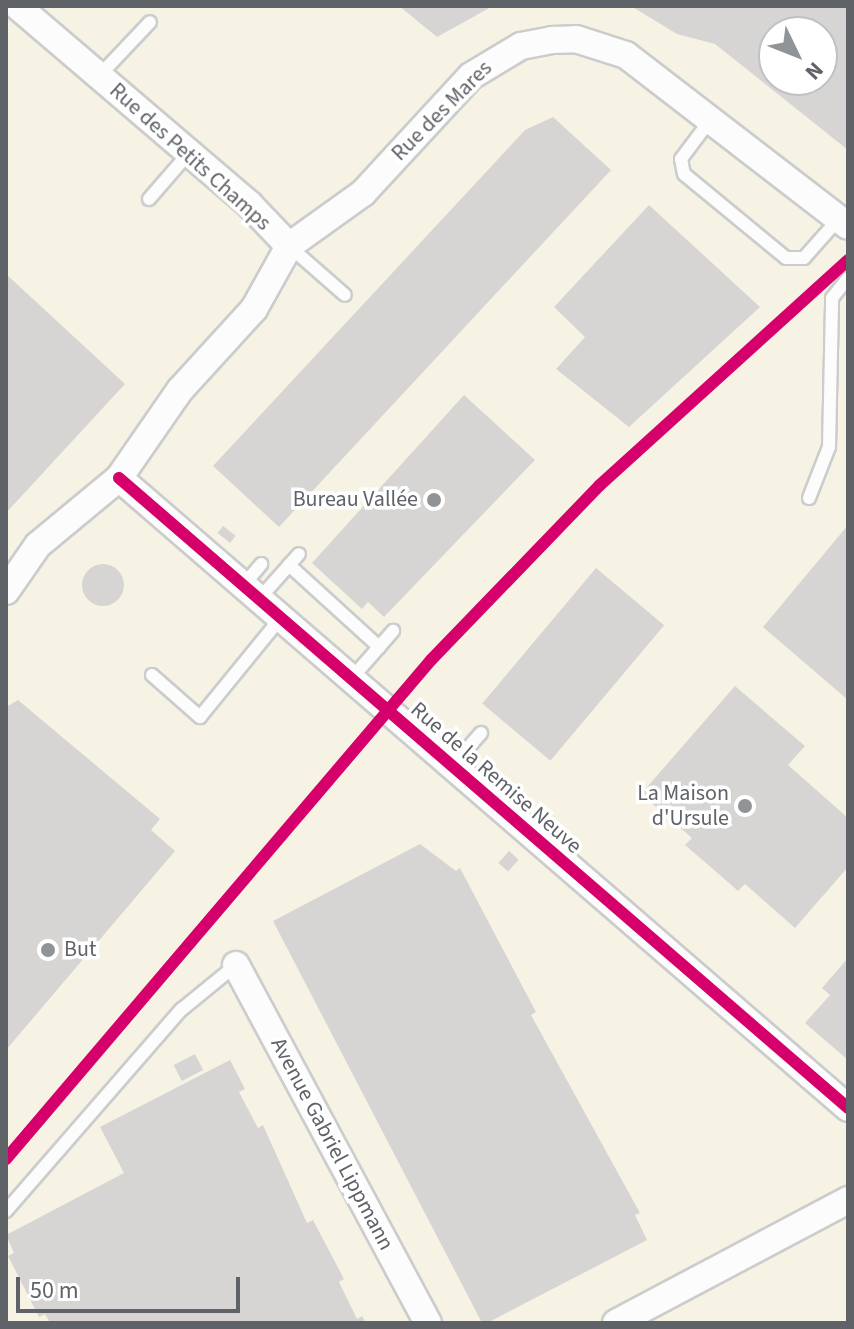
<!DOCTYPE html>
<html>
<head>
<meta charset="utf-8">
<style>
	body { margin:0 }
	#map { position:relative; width:854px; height:1329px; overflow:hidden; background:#efeeea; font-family:"Source Sans 3",sans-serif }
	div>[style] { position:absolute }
	.commercial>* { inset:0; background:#f7f3e4 }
	.building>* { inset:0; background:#d6d5d3; transform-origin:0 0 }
	.round { border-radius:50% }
	.roads { filter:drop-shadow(2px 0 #cbcccc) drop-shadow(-2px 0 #cbcccc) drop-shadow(0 2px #cbcccc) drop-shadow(0 -2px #cbcccc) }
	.service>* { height:12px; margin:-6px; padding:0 6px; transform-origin:6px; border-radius:6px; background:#fdfcfc }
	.minor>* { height:26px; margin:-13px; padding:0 13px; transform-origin:13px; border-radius:13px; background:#fdfcfc }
	.cycleway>* { height:12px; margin:-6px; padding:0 6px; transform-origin:6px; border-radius:6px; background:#d6006c }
	.dots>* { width:22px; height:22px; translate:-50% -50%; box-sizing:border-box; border:4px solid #fff; border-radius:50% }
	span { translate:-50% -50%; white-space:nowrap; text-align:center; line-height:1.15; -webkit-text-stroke:7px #fff; paint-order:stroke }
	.street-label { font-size:22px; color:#5f6368 }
	.poi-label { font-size:22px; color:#5f6368 }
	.right { translate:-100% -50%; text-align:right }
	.left { translate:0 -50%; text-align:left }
	.frame { position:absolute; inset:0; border:8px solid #5f6368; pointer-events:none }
	.north { position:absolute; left:758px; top:16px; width:80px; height:80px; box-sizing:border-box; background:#fff; border:2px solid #bfc1c3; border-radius:50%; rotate:133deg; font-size:22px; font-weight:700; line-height:32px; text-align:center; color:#5f6368 }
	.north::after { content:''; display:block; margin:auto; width:28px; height:36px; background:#919496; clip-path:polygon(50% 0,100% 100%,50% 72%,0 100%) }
	.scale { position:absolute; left:16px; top:1277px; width:224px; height:36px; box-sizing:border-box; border:4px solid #5f6368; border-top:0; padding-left:10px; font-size:24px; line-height:28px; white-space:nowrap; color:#5f6368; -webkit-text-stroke:6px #fff; paint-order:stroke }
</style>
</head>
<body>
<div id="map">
	<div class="commercial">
		<i style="clip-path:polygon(evenodd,6px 6px,848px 6px,848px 1323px,6px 1323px,6px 6px,774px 32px,822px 32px,822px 80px,774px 80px,774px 32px)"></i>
	</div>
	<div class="building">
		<i style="clip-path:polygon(399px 6px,493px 6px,437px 37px)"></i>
		<i style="clip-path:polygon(evenodd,631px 6px,848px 6px,848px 150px,715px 44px,677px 34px,631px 6px,774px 32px,822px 32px,822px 80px,774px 80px,774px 32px)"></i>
		<i style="clip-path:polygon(553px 117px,611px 170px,279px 527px,213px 466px,525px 130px)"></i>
		<i style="clip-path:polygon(649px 205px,760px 307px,629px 427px,556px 369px,585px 337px,554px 307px)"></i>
		<i style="clip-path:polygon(6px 274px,125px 384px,6px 513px)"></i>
		<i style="clip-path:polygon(464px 395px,535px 460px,384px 617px,368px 602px,362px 609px,312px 563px)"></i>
		<i style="clip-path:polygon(848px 525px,848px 700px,763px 627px)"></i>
		<i style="left:223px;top:526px;width:16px;height:9px;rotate:38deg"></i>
		<i class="round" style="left:82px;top:564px;width:42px;height:42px"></i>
		<i style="left:596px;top:568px;width:89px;height:177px;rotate:40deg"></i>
		<i style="clip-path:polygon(735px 686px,805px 746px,788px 765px,848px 818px,848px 867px,795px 928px,745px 884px,738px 891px,721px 876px,685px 845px,692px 838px,641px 794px)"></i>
		<i style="clip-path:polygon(18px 700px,160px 819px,151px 830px,175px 851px,6px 1050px,6px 707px)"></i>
		<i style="clip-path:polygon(420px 844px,456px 871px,460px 868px,536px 1012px,531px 1015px,640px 1213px,635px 1215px,647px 1240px,487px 1323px,482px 1323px,273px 921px)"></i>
		<i style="left:509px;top:851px;width:13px;height:16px;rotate:42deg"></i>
		<i style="clip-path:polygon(848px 958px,848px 1060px,805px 1023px,830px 995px,822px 988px)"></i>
		<i style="left:195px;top:1054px;width:18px;height:24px;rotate:63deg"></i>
		<i style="clip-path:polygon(230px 1060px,245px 1089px,239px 1092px,258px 1128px,263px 1125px,307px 1223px,313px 1220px,344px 1279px,339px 1282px,357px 1319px,362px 1316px,366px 1323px,50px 1323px,45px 1314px,39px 1317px,8px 1256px,14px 1253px,6px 1235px,124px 1173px,100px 1127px)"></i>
	</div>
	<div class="roads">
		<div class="service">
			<i style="left:99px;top:76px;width:74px;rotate:-46.6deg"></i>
			<i style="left:711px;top:119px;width:50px;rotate:126.9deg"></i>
			<i style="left:681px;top:159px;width:15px;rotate:79deg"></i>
			<i style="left:684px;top:174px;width:132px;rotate:39.5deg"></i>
			<i style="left:786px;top:258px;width:18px"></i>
			<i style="left:804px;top:258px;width:48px;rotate:-48.4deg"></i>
			<i style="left:149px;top:199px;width:61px;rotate:-49deg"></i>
			<i style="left:289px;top:246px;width:74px;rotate:41.2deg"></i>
			<i style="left:809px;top:498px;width:55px;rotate:-68.6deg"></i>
			<i style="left:829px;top:447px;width:149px;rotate:-88.8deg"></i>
			<i style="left:832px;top:298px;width:26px;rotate:-51deg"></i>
			<i style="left:289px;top:565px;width:122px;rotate:42.3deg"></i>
			<i style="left:242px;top:587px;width:30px;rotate:-50deg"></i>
			<i style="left:259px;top:599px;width:60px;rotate:-48.4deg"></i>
			<i style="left:152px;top:675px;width:64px;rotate:41.2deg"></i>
			<i style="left:200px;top:717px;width:127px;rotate:-50.8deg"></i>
			<i style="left:351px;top:679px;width:64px;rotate:-48.8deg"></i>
			<i style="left:452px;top:766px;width:44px;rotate:-48.7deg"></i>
			<i style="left:6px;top:1211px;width:267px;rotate:-49deg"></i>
			<i style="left:181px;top:1010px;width:71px;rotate:-39.3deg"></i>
		</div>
		<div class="minor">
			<i style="left:289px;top:246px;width:91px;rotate:-35.6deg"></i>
			<i style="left:363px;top:193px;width:159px;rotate:-47.3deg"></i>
			<i style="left:471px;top:76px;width:58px;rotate:-31deg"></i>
			<i style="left:521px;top:46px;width:32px;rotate:-11deg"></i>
			<i style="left:552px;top:40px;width:24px;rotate:-2deg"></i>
			<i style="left:576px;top:39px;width:52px;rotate:17.7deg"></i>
			<i style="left:626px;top:55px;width:280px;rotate:37.6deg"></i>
			<i style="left:119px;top:478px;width:964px;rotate:40.83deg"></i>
			<i style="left:6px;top:591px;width:56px;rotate:-55.2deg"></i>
			<i style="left:38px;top:545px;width:105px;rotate:-39.6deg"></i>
			<i style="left:119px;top:478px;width:107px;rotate:-55.3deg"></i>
			<i style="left:180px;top:390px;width:110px;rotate:-47.6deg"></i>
			<i style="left:254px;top:309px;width:72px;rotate:-60.9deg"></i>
			<i style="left:289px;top:246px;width:58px;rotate:-133.6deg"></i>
			<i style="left:249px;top:204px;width:305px;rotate:-139.5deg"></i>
			<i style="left:236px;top:965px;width:406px;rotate:61.8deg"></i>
			<i style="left:616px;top:1323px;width:263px;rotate:-27.9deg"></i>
		</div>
	</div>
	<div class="cycleway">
		<i style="left:119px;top:478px;width:964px;rotate:40.83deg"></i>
		<i style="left:6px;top:1159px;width:655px;rotate:-49.58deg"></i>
		<i style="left:431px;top:660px;width:243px;rotate:-46deg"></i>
		<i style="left:600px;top:485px;width:335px;rotate:-42.2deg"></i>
	</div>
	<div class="dots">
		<i style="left:434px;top:500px;background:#919496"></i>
		<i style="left:745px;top:806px;background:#919496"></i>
		<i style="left:48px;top:950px;background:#919496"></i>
	</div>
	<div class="street-label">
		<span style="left:442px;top:111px;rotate:-45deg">Rue des Mares</span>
		<span style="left:190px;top:157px;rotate:42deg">Rue des Petits Champs</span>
		<span style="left:496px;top:778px;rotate:41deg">Rue de la Remise Neuve</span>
		<span style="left:332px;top:1144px;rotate:62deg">Avenue Gabriel Lippmann</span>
	</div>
	<div class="poi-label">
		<span class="right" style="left:418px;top:500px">Bureau Vallée</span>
		<span class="right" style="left:729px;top:806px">La Maison<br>d'Ursule</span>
		<span class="left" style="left:64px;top:950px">But</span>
	</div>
	<div class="frame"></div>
	<div class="north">N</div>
	<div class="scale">50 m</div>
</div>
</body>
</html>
